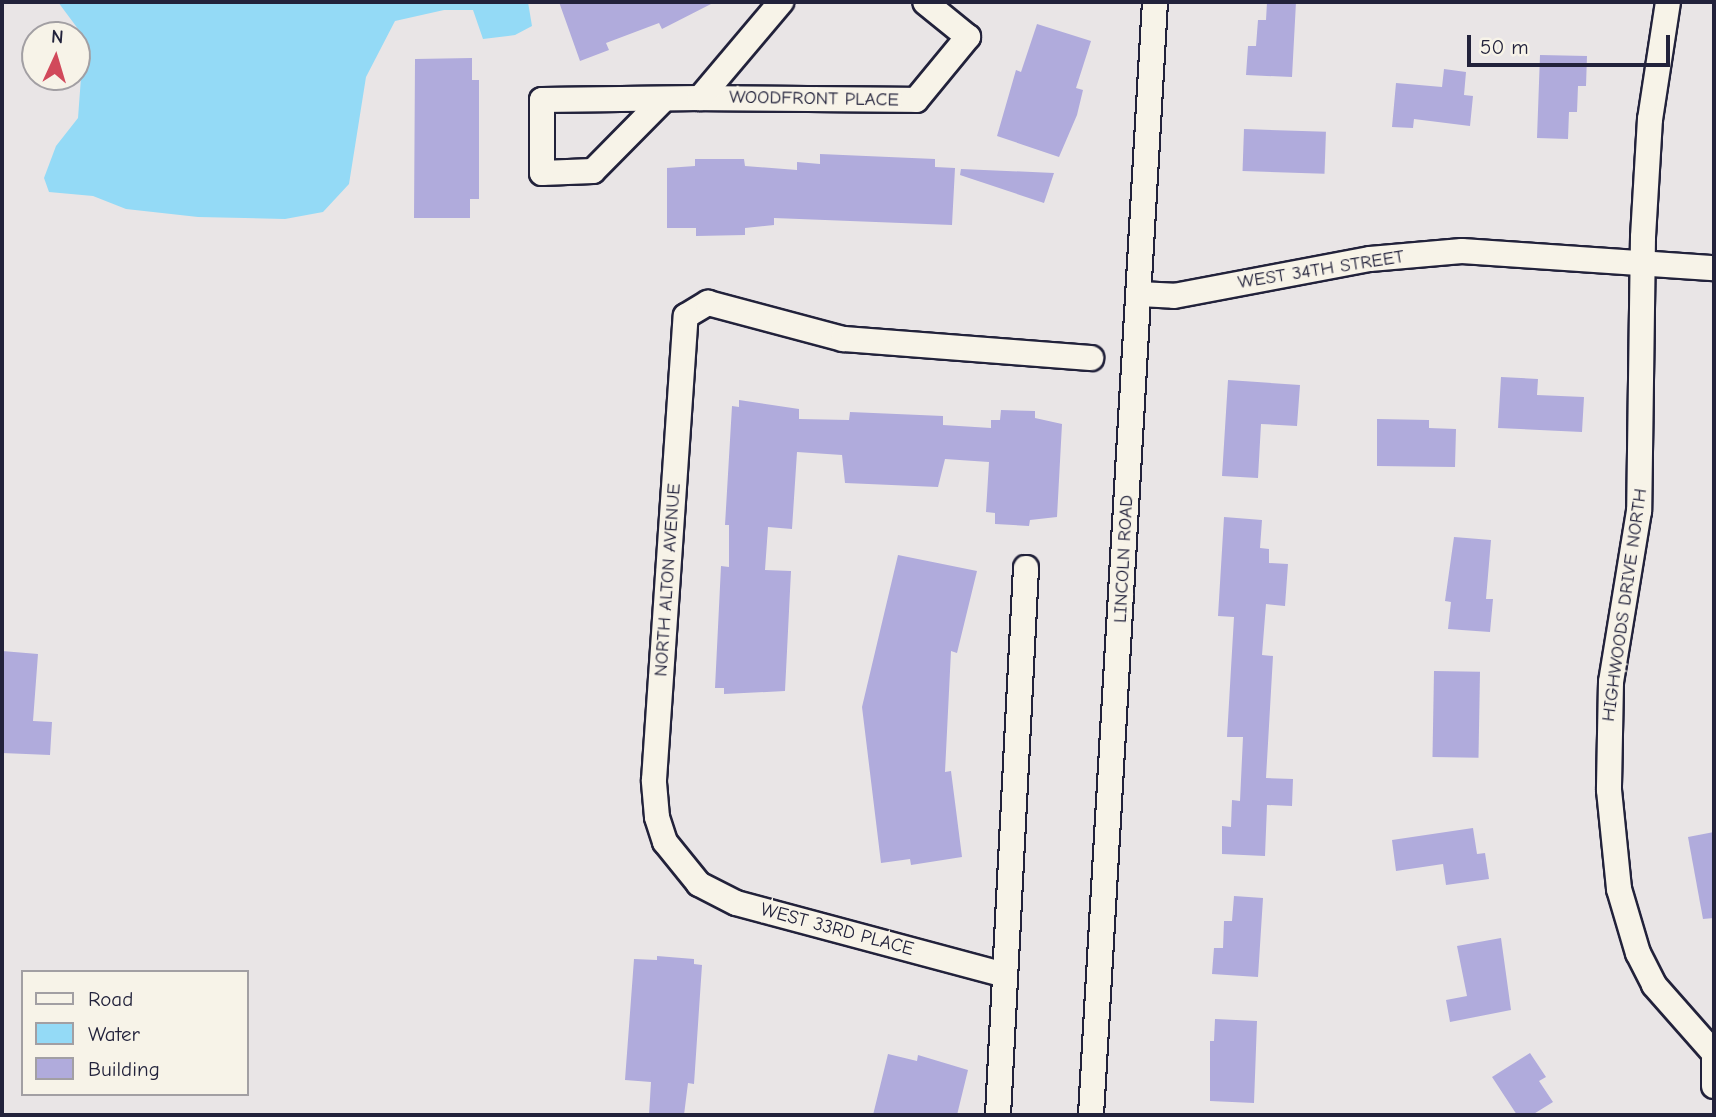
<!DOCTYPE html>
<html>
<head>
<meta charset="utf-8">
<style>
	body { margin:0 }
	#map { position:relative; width:1716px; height:1117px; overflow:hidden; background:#e9e5e6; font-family:"Comic Neue",sans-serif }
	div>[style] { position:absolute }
	.water>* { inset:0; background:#94daf6 }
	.building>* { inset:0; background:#b0abdc; transform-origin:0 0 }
	.roads { filter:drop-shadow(2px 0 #22223b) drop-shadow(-2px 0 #22223b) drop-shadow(0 2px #22223b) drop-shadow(0 -2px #22223b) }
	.minor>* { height:24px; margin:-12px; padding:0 12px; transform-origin:12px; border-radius:12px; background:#f7f3e8 }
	span { translate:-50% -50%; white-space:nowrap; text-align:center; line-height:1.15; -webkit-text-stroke:6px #f7f3e8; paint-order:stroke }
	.street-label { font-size:19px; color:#22223b }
	.frame { position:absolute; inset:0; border:4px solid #22223b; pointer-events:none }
	.legend { position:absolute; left:21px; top:970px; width:228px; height:126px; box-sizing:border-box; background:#f7f3e8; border:2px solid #a29fa3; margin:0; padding:9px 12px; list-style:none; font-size:21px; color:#22223b }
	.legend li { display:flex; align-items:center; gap:14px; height:35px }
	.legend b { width:35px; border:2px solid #a29fa3 }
	.north { position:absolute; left:21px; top:21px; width:70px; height:70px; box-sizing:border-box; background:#f7f3e8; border:2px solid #a29fa3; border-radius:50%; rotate:4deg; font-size:19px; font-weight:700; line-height:28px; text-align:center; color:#22223b }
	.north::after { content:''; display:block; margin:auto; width:24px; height:32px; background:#d1495b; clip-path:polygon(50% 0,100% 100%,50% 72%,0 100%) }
	.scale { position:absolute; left:1467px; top:35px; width:203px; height:32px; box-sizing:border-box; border:4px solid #22223b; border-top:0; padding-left:9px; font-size:21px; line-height:24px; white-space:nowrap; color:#22223b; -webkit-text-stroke:5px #f7f3e8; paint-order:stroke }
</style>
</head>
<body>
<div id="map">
	<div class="water">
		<i style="clip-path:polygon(58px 2px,528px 2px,532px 26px,515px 35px,483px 39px,473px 10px,444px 10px,395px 21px,366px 77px,349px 184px,323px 212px,285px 219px,198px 217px,126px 209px,93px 196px,49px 192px,44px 178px,56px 146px,78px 118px,84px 37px)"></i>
	</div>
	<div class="building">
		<i style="clip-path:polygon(559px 2px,710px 2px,711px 4px,662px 29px,659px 23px,606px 43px,609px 50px,580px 61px)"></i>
		<i style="clip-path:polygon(1267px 2px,1296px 2px,1292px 77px,1246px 75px,1248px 46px,1256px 46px,1258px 20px,1266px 20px)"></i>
		<i style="clip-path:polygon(1037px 24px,1091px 41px,1076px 88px,1083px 90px,1077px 115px,1059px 157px,997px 136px,1016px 70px,1021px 72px)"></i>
		<i style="clip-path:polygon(1540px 55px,1587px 56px,1586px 86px,1578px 86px,1577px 112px,1569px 112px,1568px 139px,1537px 138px)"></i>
		<i style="clip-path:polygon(472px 58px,472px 80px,479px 80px,479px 199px,470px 199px,470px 218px,414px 218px,415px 59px)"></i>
		<i style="clip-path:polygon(1444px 69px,1466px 72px,1464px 95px,1473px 96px,1470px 126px,1414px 119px,1413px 128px,1392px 127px,1396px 83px,1442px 87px)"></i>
		<i style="left:1244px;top:129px;width:82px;height:42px;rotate:2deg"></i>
		<i style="clip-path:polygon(820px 154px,935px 159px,935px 167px,955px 168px,952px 225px,774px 218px,774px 225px,745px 228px,745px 235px,696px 236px,696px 228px,667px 228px,667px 168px,695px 166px,695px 159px,744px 159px,745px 166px,797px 170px,797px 162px,820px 164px)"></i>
		<i style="clip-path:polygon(961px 169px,1054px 173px,1044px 203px,960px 175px)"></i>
		<i style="clip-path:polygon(1501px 377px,1538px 379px,1537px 395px,1584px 397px,1582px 432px,1498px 428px)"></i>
		<i style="clip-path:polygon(1228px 380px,1300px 385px,1297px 426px,1261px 424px,1258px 478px,1222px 476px)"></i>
		<i style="clip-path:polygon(739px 400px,799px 409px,799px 419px,849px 420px,850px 412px,943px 416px,943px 425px,991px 428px,991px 420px,1000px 420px,1001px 410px,1035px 411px,1035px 418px,1062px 424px,1057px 517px,1030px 520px,1029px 526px,995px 524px,995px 513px,986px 512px,989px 462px,945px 459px,938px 487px,845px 483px,842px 455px,797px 452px,792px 529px,768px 527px,765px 570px,791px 571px,785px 691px,724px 694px,724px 688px,715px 688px,721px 566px,729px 567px,729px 525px,725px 525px,732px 406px,739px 407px)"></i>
		<i style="clip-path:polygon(1377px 419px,1429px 420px,1429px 428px,1456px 429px,1455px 467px,1377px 466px)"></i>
		<i style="clip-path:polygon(1224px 517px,1262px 520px,1260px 548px,1269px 549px,1269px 563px,1288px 564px,1285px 606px,1266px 604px,1262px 655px,1273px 656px,1266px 778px,1293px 779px,1292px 806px,1267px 805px,1265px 856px,1222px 854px,1222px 826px,1231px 827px,1232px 800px,1240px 801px,1243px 737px,1227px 737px,1234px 617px,1218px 616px)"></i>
		<i style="clip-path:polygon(1454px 537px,1491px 540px,1486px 599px,1493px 599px,1490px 632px,1448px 629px,1451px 602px,1445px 601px)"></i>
		<i style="clip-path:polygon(898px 555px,977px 571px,957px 653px,951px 651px,945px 772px,951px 771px,962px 857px,911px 865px,910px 859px,881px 863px,862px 707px)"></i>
		<i style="clip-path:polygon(2px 651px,38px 654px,33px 721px,52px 722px,50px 755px,2px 753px)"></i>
		<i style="left:1434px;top:671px;width:46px;height:86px;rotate:1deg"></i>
		<i style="clip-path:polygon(1473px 828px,1477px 854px,1485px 853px,1489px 879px,1446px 885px,1443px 864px,1396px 871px,1392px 840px)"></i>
		<i style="clip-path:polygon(1714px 832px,1714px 918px,1703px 919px,1688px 837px)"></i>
		<i style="clip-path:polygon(1234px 896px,1263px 898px,1258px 977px,1212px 974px,1214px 948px,1223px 948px,1224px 921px,1232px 921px)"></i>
		<i style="clip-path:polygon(1501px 938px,1511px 1010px,1450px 1022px,1446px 1000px,1467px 996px,1457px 946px)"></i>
		<i style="clip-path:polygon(657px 956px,694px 959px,694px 964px,702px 965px,694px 1084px,688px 1083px,684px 1115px,649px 1115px,651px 1082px,625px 1080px,634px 959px,657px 960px)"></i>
		<i style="clip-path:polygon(1215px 1019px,1257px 1021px,1254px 1103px,1210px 1101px,1210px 1041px,1214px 1041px)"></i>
		<i style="clip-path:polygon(1530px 1053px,1546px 1077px,1539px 1081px,1553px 1102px,1532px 1115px,1517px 1115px,1492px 1077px)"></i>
		<i style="clip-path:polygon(888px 1054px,917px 1061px,918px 1055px,968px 1070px,957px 1115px,873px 1115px)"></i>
	</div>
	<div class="roads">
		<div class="minor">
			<i style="left:1668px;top:2px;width:118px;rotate:98.7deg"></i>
			<i style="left:1650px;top:119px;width:118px;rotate:93.4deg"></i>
			<i style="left:1643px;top:237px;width:274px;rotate:90.8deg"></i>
			<i style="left:1639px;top:511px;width:173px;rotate:99.3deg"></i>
			<i style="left:1611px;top:682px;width:108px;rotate:91.1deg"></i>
			<i style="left:1609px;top:790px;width:100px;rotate:84.2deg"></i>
			<i style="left:1619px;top:889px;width:67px;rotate:73.5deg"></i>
			<i style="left:1638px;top:953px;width:36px;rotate:63deg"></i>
			<i style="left:1654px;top:985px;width:91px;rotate:48.6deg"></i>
			<i style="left:700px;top:98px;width:216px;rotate:0.5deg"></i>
			<i style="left:916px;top:100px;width:82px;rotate:-50.5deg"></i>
			<i style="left:968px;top:37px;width:55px;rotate:-140.9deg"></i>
			<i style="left:664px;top:99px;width:101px;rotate:134.6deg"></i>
			<i style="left:593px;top:171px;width:51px;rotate:177.8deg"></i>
			<i style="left:542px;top:173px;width:73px;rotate:-90deg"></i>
			<i style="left:542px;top:100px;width:158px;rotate:-0.7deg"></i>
			<i style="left:700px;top:98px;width:126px;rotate:-49.8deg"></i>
			<i style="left:1139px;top:294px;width:35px;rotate:3deg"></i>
			<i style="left:1174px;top:296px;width:199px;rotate:-10.7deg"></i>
			<i style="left:1370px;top:259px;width:92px;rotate:-5deg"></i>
			<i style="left:1462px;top:251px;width:253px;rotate:3.9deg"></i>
			<i style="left:1005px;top:975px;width:278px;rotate:-165deg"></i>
			<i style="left:736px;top:903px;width:42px;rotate:-152.8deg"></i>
			<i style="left:699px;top:884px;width:54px;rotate:-129deg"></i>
			<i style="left:665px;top:842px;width:26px;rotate:-108deg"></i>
			<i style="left:657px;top:817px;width:37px;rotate:-95deg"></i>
			<i style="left:654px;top:780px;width:465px;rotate:-86.1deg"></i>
			<i style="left:686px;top:316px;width:26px;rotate:-31deg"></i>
			<i style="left:708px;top:303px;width:140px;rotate:14.9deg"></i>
			<i style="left:843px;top:339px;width:249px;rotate:4.4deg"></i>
			<i style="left:1714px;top:1059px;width:27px;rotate:90deg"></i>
			<i style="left:998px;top:1115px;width:548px;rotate:-87.07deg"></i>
			<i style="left:1091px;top:1115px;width:1115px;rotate:-86.71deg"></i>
		</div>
	</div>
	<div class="street-label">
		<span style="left:814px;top:99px;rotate:1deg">WOODFRONT PLACE</span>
		<span style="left:1321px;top:270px;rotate:-9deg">WEST 34TH STREET</span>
		<span style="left:1124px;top:559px;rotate:-87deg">LINCOLN ROAD</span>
		<span style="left:668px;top:580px;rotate:-86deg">NORTH ALTON AVENUE</span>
		<span style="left:1625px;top:605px;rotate:-82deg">HIGHWOODS DRIVE NORTH</span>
		<span style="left:837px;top:930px;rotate:15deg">WEST 33RD PLACE</span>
	</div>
	<div class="frame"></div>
	<ul class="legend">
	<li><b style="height:9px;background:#f7f3e8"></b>Road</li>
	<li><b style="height:19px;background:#94daf6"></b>Water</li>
	<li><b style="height:19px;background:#b0abdc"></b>Building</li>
	</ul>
	<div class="north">N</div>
	<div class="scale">50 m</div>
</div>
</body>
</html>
